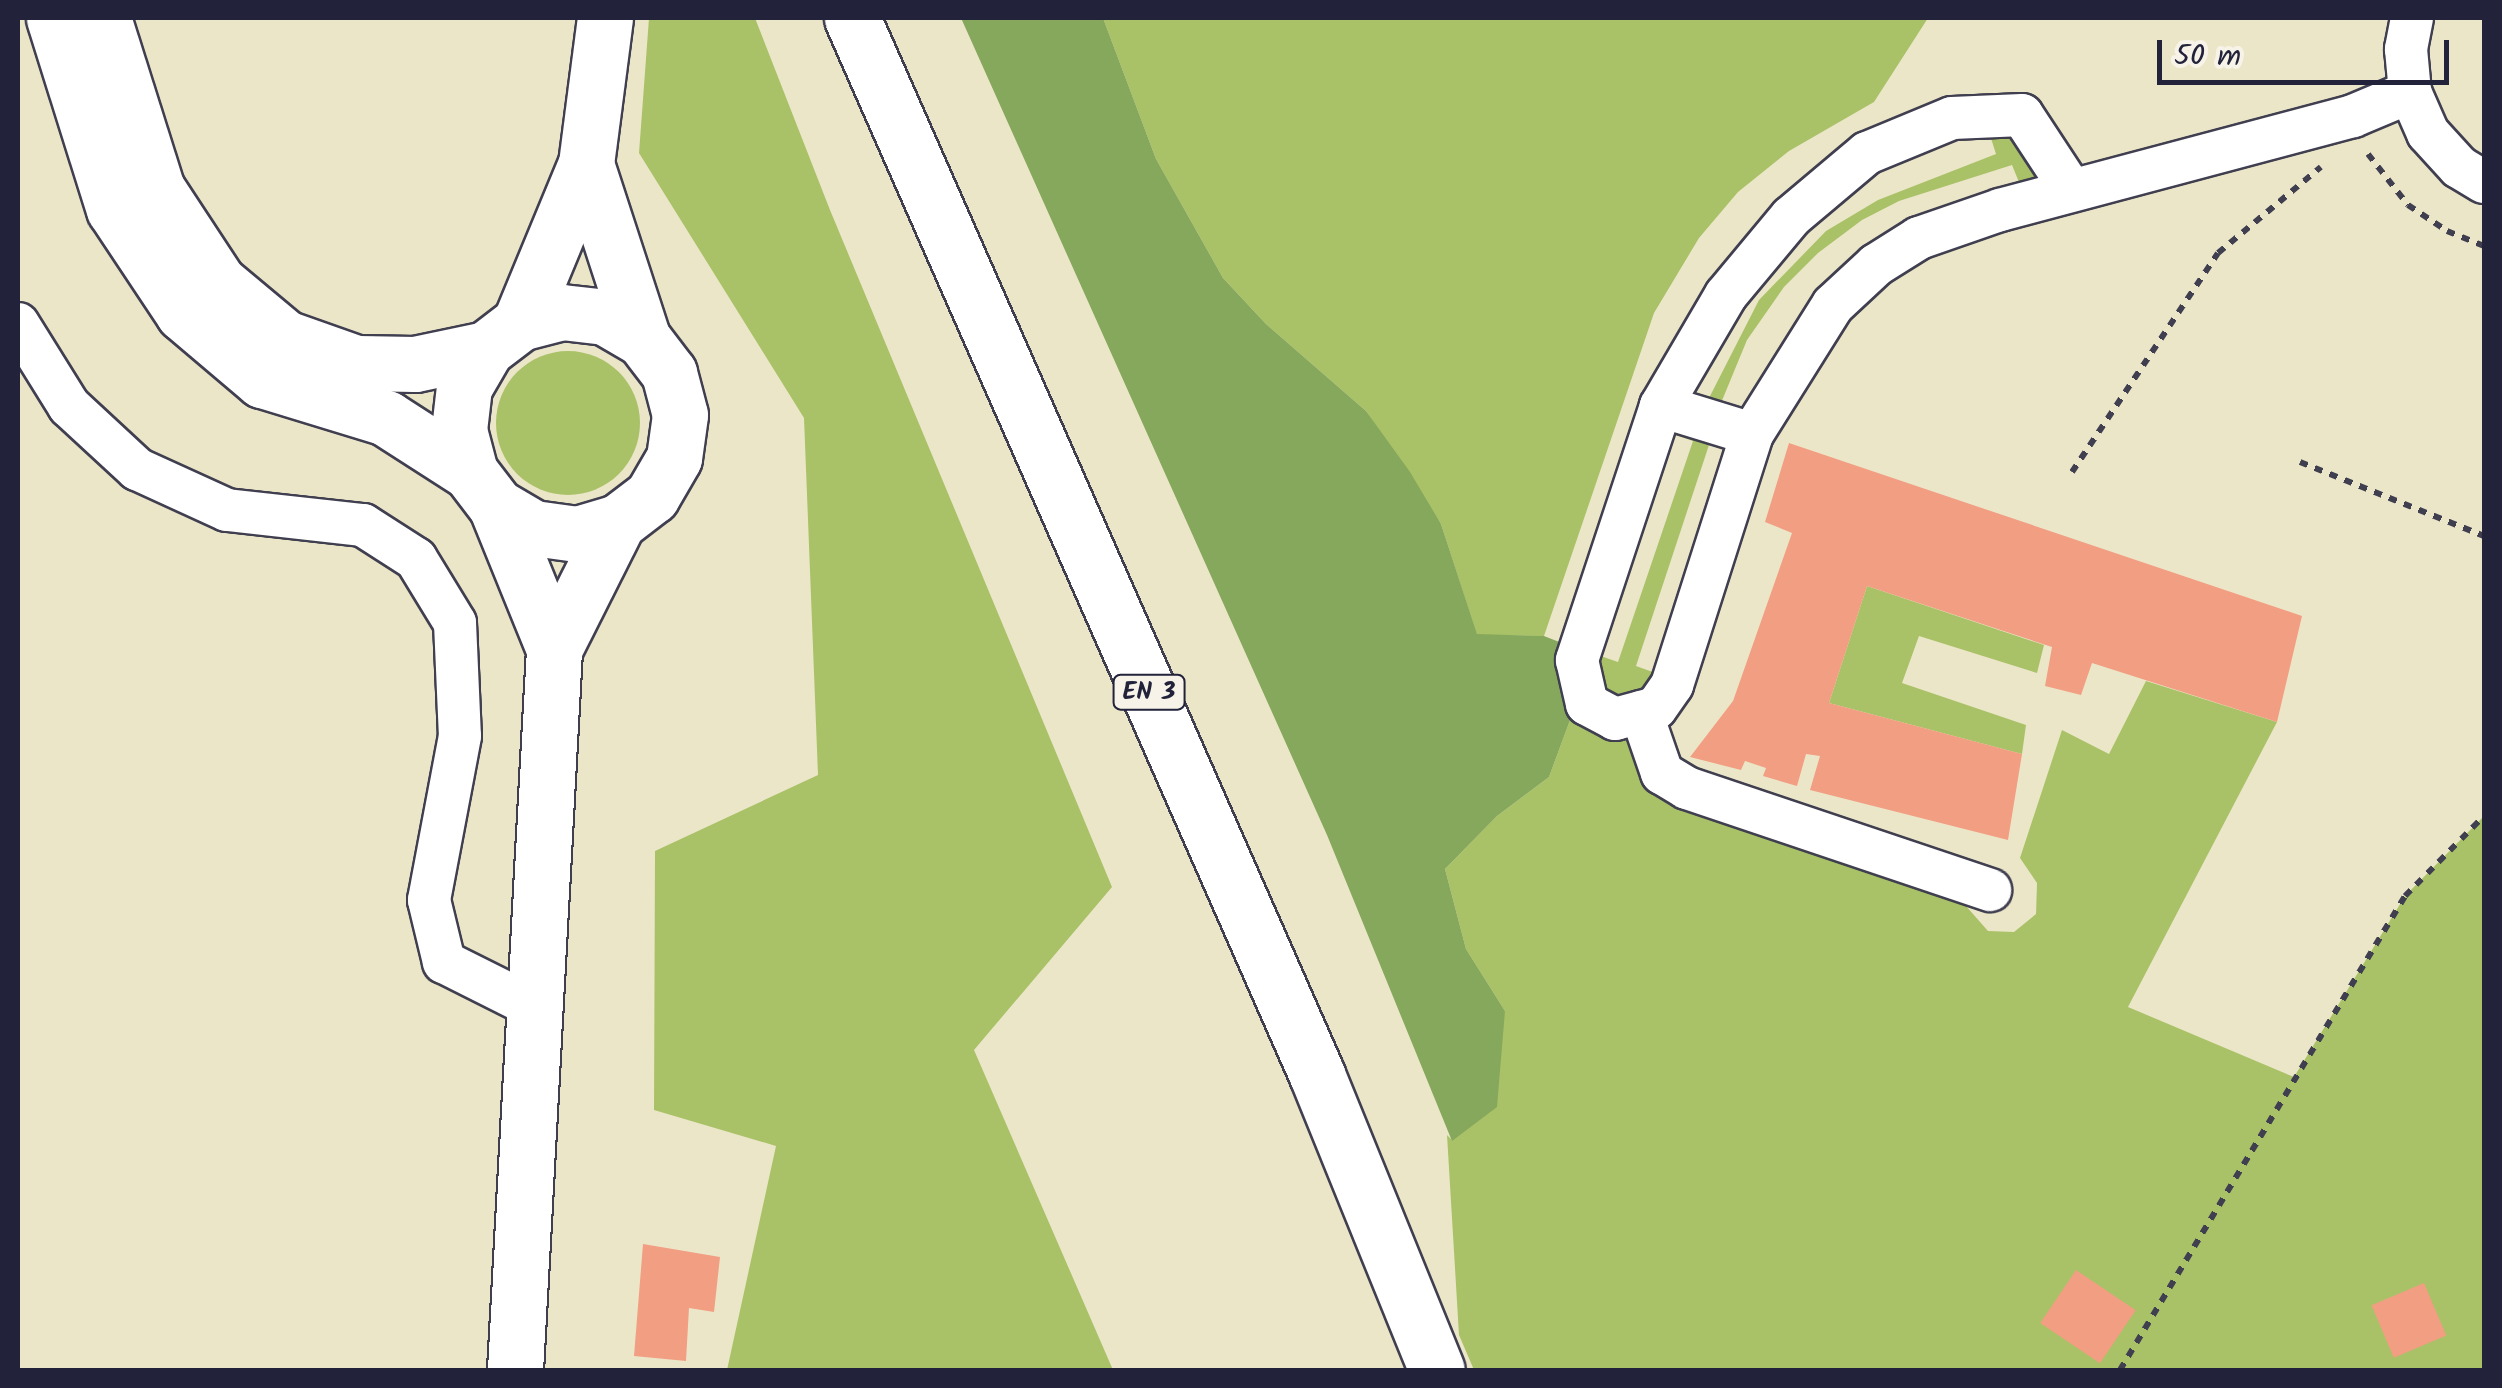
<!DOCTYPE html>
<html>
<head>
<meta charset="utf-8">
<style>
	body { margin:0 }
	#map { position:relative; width:2502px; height:1388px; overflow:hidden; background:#ece6c9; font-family:Kalam,sans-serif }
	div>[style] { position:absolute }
	.green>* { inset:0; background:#a9c267 }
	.round { border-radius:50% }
	.forest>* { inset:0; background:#86a85c }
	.building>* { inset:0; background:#f29e82; transform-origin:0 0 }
	.path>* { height:6px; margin-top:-3px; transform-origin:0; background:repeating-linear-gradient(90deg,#403f50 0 8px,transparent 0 16px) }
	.roads { filter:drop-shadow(2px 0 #403f50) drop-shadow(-2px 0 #403f50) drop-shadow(0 2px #403f50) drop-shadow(0 -2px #403f50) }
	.minor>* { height:42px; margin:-21px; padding:0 21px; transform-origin:21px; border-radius:21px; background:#fff }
	.major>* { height:55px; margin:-27.5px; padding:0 27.5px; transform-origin:27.5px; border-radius:27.5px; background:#fff }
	span { translate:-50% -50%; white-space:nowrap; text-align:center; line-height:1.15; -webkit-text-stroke:9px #f7f3e8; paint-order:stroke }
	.shield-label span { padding:2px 8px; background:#f7f3e8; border:2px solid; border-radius:8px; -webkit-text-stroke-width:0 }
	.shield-label { font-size:25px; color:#22223b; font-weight:700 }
	.frame { position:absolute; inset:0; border:20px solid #22223b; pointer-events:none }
	.scale { position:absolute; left:2157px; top:40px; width:292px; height:45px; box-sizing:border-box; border:5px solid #22223b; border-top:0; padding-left:12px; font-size:30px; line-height:35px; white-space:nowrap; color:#22223b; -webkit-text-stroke:8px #f7f3e8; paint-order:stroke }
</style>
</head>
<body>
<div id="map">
	<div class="green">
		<i style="clip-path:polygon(649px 18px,755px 18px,830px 210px,1112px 887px,974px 1050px,1113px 1370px,727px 1370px,776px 1146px,654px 1110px,655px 851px,818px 775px,804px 418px,639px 153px)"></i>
		<i style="clip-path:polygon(1103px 18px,1928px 18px,1874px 102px,1789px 151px,1738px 192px,1699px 238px,1654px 313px,1544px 636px,1477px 635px,1441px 524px,1366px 411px,1266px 324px,1223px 278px,1156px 159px)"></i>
		<i style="clip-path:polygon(1988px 129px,2016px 136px,2040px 173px,2035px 184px,2023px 192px,2012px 165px,1899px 201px,1862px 220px,1818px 253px,1784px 287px,1747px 340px,1721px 403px,1681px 390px,1709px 398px,1759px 300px,1826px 231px,1878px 200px,1996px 154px)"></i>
		<i class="round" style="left:496px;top:351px;width:144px;height:144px"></i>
		<i style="clip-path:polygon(1671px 421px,1736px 440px,1731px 451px,1709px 445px,1636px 666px,1661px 675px,1646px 696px,1612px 698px,1601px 688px,1592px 653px,1618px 662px,1693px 441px,1667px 432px)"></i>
		<i style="clip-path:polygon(1867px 586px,2044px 645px,2037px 673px,1919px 636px,1902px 683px,2026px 725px,2022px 754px,1829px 703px)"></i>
		<i style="clip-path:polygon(2146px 681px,2277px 722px,2128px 1007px,2294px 1077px,2405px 896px,2484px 816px,2484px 1370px,1474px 1370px,1459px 1335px,1447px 1135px,1452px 1140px,1505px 1011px,1466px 949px,1445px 869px,1497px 816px,1549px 777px,1576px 704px,1634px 730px,1654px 786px,1951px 889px,1988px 931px,2014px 932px,2036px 914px,2037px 883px,2020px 858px,2062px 730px,2109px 754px)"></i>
	</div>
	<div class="forest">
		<i style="clip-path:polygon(961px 18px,1103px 18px,1156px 159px,1223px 278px,1266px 324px,1366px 411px,1410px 472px,1441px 524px,1477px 634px,1544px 636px,1567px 645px,1576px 704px,1549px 777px,1497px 816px,1445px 869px,1466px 949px,1505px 1011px,1497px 1107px,1452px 1141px,1327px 835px)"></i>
	</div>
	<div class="building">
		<i style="clip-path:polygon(1789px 443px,2302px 616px,2277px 722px,2092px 663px,2081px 695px,2045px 686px,2052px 647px,1867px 586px,1829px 703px,2022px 754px,2008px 840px,1810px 790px,1820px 756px,1806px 754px,1797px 786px,1763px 776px,1766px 768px,1745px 761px,1741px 770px,1690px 757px,1733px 701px,1792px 533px,1765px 522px)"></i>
		<i style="clip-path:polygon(643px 1244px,720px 1257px,714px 1312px,689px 1308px,686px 1361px,634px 1356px)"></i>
		<i style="left:2076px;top:1270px;width:72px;height:64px;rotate:34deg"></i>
		<i style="left:2424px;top:1283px;width:57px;height:57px;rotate:67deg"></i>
	</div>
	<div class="path">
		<i style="left:2368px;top:154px;width:65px;rotate:51.9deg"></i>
		<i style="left:2408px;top:205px;width:47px;rotate:33.7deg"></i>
		<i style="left:2447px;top:231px;width:40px;rotate:22deg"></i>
		<i style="left:2300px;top:462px;width:198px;rotate:21.9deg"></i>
		<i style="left:2072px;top:472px;width:263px;rotate:-56.3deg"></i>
		<i style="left:2218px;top:253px;width:134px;rotate:-39.9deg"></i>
		<i style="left:2120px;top:1370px;width:553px;rotate:-58.98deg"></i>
		<i style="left:2405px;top:896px;width:112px;rotate:-45.4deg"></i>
	</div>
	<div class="roads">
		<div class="minor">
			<i style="left:2412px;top:18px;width:32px;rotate:101deg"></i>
			<i style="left:2406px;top:49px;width:43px;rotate:84.7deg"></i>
			<i style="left:2410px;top:92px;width:45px;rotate:66.3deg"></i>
			<i style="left:2428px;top:133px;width:46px;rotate:47.6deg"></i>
			<i style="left:2459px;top:167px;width:29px;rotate:31deg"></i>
			<i style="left:2070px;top:188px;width:87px;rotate:-123.3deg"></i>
			<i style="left:2022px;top:115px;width:70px;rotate:177.5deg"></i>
			<i style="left:1952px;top:118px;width:92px;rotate:157.6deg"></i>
			<i style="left:1867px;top:153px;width:99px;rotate:139.9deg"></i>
			<i style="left:1791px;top:217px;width:102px;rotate:129.8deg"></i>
			<i style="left:1726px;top:295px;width:129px;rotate:120.4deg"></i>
			<i style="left:1661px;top:406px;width:268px;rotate:108.3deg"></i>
			<i style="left:1577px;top:660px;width:45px;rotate:77.2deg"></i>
			<i style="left:1587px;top:704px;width:32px;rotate:28deg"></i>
			<i style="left:1615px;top:719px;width:42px;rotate:-15deg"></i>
			<i style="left:1656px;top:708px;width:28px;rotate:-55deg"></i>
			<i style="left:1672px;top:685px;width:263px;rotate:-72.3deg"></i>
			<i style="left:1752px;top:434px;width:152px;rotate:-57.9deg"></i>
			<i style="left:1833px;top:305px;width:59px;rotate:-42.9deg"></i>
			<i style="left:1876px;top:265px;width:51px;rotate:-32.1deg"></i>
			<i style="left:1919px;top:238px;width:86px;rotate:-19.1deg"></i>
			<i style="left:2000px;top:210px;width:365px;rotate:-14.9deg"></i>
			<i style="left:2353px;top:116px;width:62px;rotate:-22.8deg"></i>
			<i style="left:18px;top:324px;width:97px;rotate:58.1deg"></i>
			<i style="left:69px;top:406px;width:93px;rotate:42.8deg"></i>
			<i style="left:137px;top:469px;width:99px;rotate:24.5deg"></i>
			<i style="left:227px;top:510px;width:137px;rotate:6.3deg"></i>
			<i style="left:363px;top:525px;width:63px;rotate:32.7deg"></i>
			<i style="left:416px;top:559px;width:75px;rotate:58.6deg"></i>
			<i style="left:455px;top:623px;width:113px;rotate:87.5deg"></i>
			<i style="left:460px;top:736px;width:167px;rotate:100.7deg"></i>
			<i style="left:429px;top:900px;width:64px;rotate:76.4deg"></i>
			<i style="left:444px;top:962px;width:101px;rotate:26.6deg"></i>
			<i style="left:1661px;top:406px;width:95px;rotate:17.1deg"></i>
			<i style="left:1641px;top:712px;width:65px;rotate:71deg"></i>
			<i style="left:1662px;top:773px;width:29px;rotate:31deg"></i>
			<i style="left:1687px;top:788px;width:320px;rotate:18.6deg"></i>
		</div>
		<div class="major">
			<i style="left:54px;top:18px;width:200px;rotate:72.6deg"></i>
			<i style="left:114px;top:209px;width:125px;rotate:56.4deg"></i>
			<i style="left:183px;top:313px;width:104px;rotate:40.3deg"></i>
			<i style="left:262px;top:380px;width:130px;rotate:17deg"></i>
			<i style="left:386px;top:418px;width:100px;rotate:32.7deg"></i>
			<i style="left:103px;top:18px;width:179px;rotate:72.5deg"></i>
			<i style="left:157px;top:189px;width:111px;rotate:56.7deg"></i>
			<i style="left:218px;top:282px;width:87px;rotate:39.9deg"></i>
			<i style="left:285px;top:338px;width:75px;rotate:19.4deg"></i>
			<i style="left:356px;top:363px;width:59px;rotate:1deg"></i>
			<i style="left:415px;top:364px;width:73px;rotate:-11.9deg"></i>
			<i style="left:486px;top:349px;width:43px;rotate:-37.4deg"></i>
			<i style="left:520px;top:323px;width:43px;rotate:-14.7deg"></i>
			<i style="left:562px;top:312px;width:43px;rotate:6.6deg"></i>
			<i style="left:605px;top:317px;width:44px;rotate:30.1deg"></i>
			<i style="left:643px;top:339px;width:43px;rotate:52.6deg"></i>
			<i style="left:669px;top:373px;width:43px;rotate:75.3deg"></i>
			<i style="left:680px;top:415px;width:43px;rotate:97.9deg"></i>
			<i style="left:674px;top:458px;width:44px;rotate:120.1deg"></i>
			<i style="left:652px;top:496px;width:43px;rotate:142.6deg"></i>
			<i style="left:618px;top:522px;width:43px;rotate:163.7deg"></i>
			<i style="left:577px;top:534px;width:44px;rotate:-172.2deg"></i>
			<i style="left:533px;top:528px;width:43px;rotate:-149.3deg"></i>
			<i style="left:496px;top:506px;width:43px;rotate:-127.4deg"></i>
			<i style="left:470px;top:472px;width:43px;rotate:-104.7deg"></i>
			<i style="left:459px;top:430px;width:43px;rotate:-83.4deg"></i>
			<i style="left:464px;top:387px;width:44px;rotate:-59.9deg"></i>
			<i style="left:852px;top:18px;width:1155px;rotate:66.25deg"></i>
			<i style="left:1317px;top:1075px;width:318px;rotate:67.9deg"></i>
			<i style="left:586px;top:164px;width:184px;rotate:72deg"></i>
			<i style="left:520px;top:323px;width:172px;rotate:-67.5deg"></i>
			<i style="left:586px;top:164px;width:147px;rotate:-82.6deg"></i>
			<i style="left:496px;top:506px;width:154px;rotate:67.9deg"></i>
			<i style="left:515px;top:1370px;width:722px;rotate:-86.9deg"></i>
			<i style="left:554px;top:649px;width:142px;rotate:-63.3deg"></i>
		</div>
	</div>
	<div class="shield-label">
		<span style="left:1149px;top:692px">EN 3</span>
	</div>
	<div class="frame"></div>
	<div class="scale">50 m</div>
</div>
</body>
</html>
